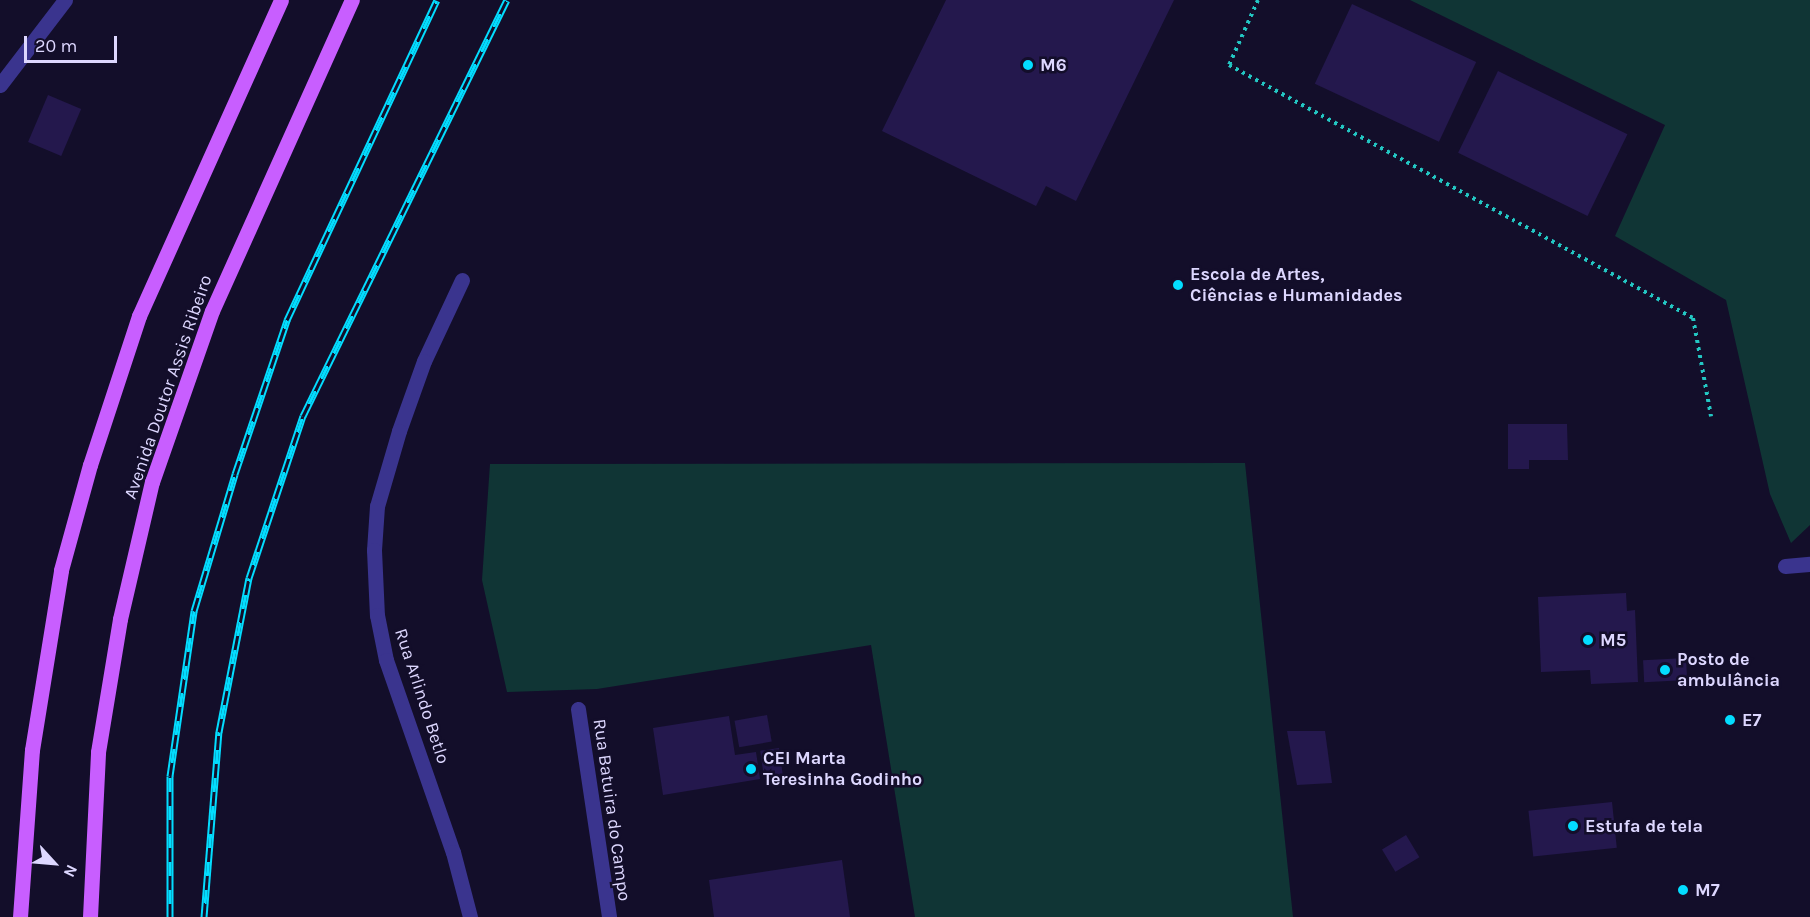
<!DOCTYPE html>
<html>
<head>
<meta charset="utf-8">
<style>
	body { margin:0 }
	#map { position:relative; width:1810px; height:917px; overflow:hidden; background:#130e2a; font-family:Karla,sans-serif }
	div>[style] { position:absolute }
	.green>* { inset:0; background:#103535 }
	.building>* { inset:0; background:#24184d; transform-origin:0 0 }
	.path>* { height:4px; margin-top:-2px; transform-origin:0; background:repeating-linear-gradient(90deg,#23c7c3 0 3px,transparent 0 7.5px) }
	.minor>* { height:15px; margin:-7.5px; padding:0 7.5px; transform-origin:7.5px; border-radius:7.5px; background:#3a348e }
	.major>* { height:15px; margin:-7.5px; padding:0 7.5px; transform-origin:7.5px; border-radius:7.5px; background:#c85eff }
	.rail>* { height:7px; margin-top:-3.5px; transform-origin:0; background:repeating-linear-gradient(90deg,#130e2a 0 14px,#03ddff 0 28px); box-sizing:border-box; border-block:2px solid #03ddff }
	.dots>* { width:16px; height:16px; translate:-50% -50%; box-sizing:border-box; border:3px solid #130e2a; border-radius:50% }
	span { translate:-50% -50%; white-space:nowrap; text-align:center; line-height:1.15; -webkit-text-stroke:5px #130e2a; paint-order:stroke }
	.poi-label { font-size:18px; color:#ddd7ff; font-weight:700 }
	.left { translate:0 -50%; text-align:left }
	.street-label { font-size:18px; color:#ddd7ff }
	.north { position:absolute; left:24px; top:833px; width:60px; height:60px; -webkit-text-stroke:4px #130e2a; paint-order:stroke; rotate:116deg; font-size:16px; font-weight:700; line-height:24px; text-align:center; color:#ddd7ff }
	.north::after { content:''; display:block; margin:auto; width:21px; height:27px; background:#ddd7ff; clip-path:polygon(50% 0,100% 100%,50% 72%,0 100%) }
	.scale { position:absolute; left:24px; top:36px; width:93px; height:27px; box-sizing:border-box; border:3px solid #ddd7ff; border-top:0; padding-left:8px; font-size:18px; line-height:21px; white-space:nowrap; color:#ddd7ff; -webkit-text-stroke:4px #130e2a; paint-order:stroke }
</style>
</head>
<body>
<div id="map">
	<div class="green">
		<i style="clip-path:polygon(1410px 0,1810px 0,1810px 525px,1791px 543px,1770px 494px,1726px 300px,1615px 236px,1665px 125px)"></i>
		<i style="clip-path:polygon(1245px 463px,1293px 917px,915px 917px,871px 645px,597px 689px,507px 692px,482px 580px,490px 464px)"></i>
	</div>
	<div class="building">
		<i style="clip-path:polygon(946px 0,1174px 0,1076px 201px,1046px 186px,1036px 206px,882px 131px)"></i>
		<i style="left:1352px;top:4px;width:137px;height:88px;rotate:25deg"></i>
		<i style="left:1498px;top:71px;width:144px;height:91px;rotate:26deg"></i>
		<i style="left:48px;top:95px;width:36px;height:51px;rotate:23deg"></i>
		<i style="clip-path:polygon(1508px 424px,1567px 424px,1568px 460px,1529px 460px,1529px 469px,1508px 469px)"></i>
		<i style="clip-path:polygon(1626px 593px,1627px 611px,1635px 610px,1638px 682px,1591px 684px,1590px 670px,1541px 672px,1538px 597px)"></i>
		<i style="left:1686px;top:658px;width:22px;height:43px;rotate:87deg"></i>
		<i style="left:767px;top:715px;width:27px;height:33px;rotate:80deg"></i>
		<i style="clip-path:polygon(729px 716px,735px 755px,756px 752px,760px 779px,663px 795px,653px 728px)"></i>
		<i style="clip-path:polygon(1287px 731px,1325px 731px,1332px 783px,1297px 785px)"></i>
		<i style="left:779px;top:748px;width:29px;height:19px;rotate:82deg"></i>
		<i style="left:1612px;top:802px;width:46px;height:84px;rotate:84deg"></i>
		<i style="left:1406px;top:835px;width:26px;height:28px;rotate:59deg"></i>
		<i style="clip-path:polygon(842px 860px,850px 917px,714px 917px,709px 880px)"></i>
	</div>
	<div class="path">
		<i style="left:1258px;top:0;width:71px;rotate:114deg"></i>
		<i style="left:1229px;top:65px;width:528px;rotate:28.6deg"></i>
		<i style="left:1693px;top:318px;width:100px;rotate:79.6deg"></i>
	</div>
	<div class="minor">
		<i style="left:0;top:85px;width:107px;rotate:-52.6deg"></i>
		<i style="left:462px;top:280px;width:89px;rotate:115.1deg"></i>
		<i style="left:424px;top:361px;width:74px;rotate:109.7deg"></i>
		<i style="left:399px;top:431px;width:78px;rotate:106.3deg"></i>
		<i style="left:377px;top:506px;width:44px;rotate:93.9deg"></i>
		<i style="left:374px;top:550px;width:65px;rotate:87.4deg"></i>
		<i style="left:377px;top:615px;width:46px;rotate:78.7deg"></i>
		<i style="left:386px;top:660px;width:203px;rotate:70.8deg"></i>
		<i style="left:453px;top:852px;width:67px;rotate:75.3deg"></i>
		<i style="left:1785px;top:566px;width:25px;rotate:-5deg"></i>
		<i style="left:578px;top:709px;width:210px;rotate:81.5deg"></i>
	</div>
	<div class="major">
		<i style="left:20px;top:917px;width:167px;rotate:-85.9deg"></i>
		<i style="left:32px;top:750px;width:182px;rotate:-80.8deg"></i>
		<i style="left:61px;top:570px;width:109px;rotate:-74.6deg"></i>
		<i style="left:90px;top:465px;width:157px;rotate:-71.8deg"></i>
		<i style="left:139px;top:316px;width:346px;rotate:-65.8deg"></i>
		<i style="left:90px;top:917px;width:165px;rotate:-87.2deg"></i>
		<i style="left:98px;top:752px;width:135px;rotate:-80.6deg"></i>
		<i style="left:120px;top:619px;width:141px;rotate:-76.9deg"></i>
		<i style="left:152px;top:482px;width:181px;rotate:-70.7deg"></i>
		<i style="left:212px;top:311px;width:341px;rotate:-65.8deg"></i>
	</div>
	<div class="rail">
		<i style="left:170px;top:917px;width:141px;rotate:-90deg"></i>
		<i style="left:170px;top:776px;width:167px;rotate:-81.7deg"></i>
		<i style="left:194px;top:611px;width:143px;rotate:-73.3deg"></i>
		<i style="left:235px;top:474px;width:163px;rotate:-71.3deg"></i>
		<i style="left:287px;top:320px;width:353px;rotate:-64.9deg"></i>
		<i style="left:204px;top:917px;width:186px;rotate:-85.4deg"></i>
		<i style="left:219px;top:732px;width:157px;rotate:-79deg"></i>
		<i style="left:249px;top:578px;width:171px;rotate:-71.6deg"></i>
		<i style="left:303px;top:416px;width:463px;rotate:-63.9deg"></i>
	</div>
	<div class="dots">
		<i style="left:1028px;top:65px;background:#03ddff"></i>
		<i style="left:1178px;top:285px;background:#03ddff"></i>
		<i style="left:1588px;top:640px;background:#03ddff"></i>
		<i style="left:1665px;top:670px;background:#03ddff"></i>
		<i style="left:1730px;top:720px;background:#03ddff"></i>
		<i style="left:751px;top:769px;background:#03ddff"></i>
		<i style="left:1573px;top:826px;background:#03ddff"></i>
		<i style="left:1683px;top:890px;background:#03ddff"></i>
	</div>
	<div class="poi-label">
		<span class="left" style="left:1040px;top:65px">M6</span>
		<span class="left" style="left:1190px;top:285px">Escola de Artes,<br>Ciências e Humanidades</span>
		<span class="left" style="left:1600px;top:640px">M5</span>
		<span class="left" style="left:1677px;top:670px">Posto de<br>ambulância</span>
		<span class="left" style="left:1742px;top:720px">E7</span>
		<span class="left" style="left:763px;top:769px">CEI Marta<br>Teresinha Godinho</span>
		<span class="left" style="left:1585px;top:826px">Estufa de tela</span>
		<span class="left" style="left:1695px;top:890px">M7</span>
	</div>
	<div class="street-label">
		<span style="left:168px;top:387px;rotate:-71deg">Avenida Doutor Assis Ribeiro</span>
		<span style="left:422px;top:696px;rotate:72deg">Rua Arlindo Betlo</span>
		<span style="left:612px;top:810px;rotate:82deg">Rua Batuira do Campo</span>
	</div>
	<div class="north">N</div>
	<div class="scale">20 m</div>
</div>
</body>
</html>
